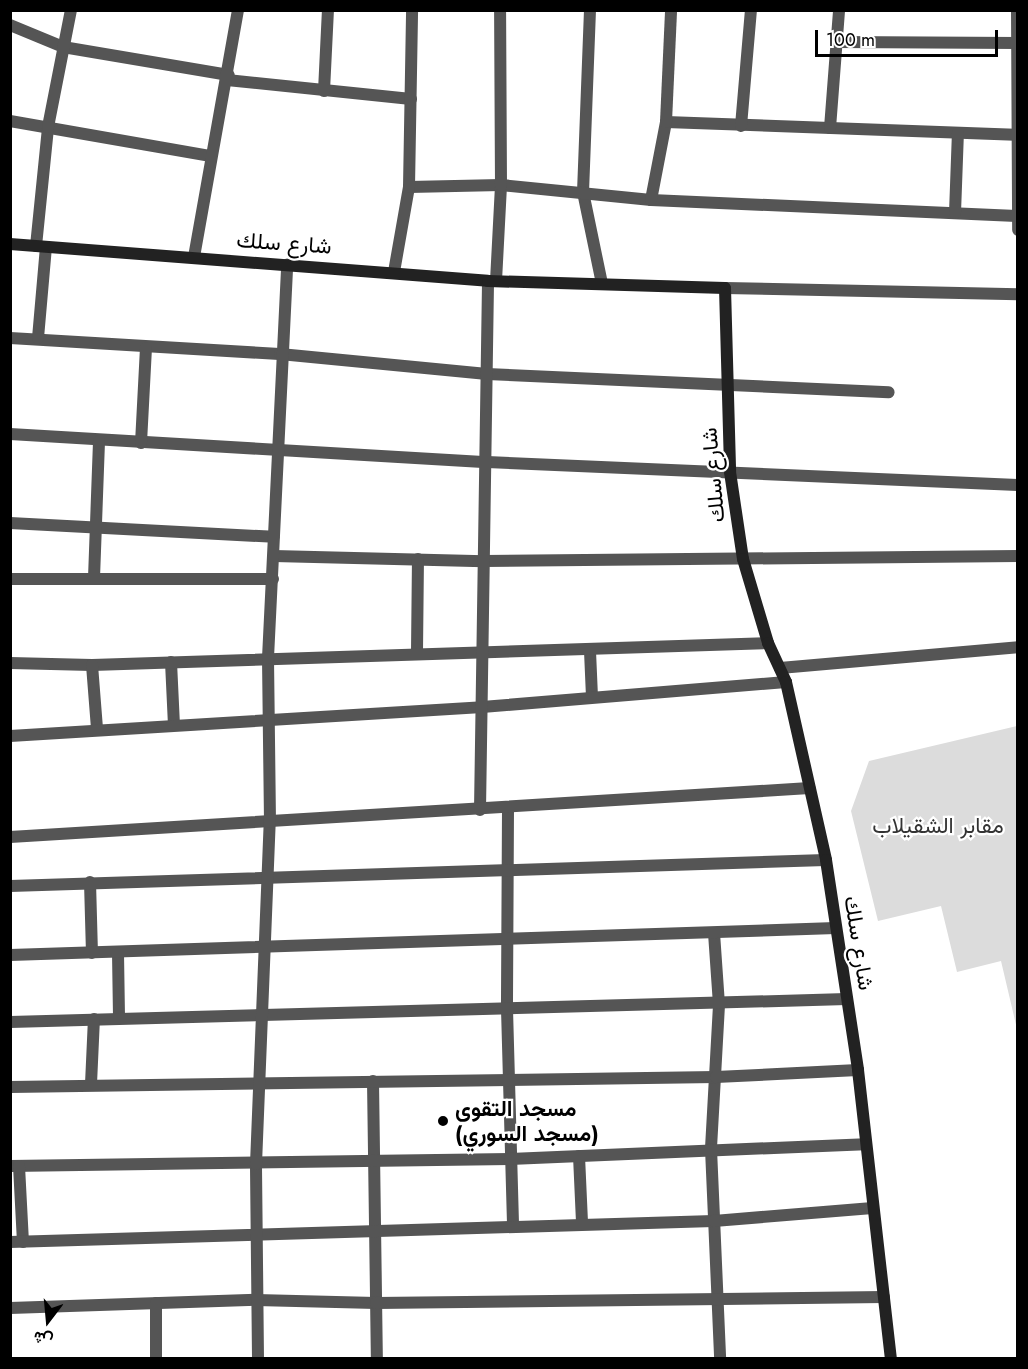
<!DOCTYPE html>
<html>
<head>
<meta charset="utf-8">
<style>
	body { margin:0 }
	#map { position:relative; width:1028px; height:1369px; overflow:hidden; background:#fff; font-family:Jost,Vazirmatn,sans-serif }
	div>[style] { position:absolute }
	.green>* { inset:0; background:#dcdcdc }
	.street>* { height:12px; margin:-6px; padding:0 6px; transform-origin:6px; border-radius:6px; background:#555 }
	.secondary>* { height:12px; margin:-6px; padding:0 6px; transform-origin:6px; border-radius:6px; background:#222 }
	.dots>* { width:16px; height:16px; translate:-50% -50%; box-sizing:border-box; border:3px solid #fff; border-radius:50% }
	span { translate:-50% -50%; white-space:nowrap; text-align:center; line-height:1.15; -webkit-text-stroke:4.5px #fff; paint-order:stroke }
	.street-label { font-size:22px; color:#000 }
	.park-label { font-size:22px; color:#333 }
	.poi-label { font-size:22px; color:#000; font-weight:700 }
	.left { translate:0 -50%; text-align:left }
	.frame { position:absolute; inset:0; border:12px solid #000; pointer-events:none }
	.north { position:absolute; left:18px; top:1291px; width:60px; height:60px; -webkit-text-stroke:4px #fff; paint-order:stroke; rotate:196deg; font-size:16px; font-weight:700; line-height:24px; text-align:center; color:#000 }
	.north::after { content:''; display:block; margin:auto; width:21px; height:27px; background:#000; clip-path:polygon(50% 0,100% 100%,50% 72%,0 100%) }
	.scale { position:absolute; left:815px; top:30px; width:183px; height:27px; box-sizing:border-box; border:3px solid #000; border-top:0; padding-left:8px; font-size:18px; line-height:21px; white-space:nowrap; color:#000; -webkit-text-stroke:4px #fff; paint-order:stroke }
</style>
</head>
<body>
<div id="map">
	<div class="green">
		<i style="clip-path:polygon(1017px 726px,1018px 726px,1017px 1029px,1001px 961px,957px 972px,941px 906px,878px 921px,851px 811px,869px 761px)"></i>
	</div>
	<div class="street">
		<i style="left:590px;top:10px;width:182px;rotate:92.2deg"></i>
		<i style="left:583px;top:192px;width:94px;rotate:78.3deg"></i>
		<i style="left:1017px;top:10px;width:220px;rotate:89.7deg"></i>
		<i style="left:10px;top:25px;width:57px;rotate:22.5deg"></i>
		<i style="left:63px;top:47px;width:168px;rotate:9.6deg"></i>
		<i style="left:836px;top:42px;width:182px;rotate:0.3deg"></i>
		<i style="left:227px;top:80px;width:185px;rotate:5.9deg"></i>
		<i style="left:324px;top:91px;width:81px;rotate:-87.2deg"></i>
		<i style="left:10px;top:121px;width:204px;rotate:9.9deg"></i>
		<i style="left:666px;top:122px;width:349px;rotate:2.1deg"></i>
		<i style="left:741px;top:126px;width:116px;rotate:-85.1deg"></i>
		<i style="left:830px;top:128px;width:118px;rotate:-85.6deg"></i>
		<i style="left:409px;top:187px;width:92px;rotate:-1.2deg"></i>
		<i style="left:501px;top:185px;width:151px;rotate:5.7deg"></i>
		<i style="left:651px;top:200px;width:366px;rotate:2.5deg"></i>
		<i style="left:651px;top:200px;width:79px;rotate:-79.1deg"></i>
		<i style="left:666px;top:122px;width:112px;rotate:-87.4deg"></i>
		<i style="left:955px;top:213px;width:80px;rotate:-87.9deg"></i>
		<i style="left:36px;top:246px;width:120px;rotate:-84.2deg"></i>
		<i style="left:48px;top:127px;width:119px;rotate:-78.9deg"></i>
		<i style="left:194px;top:257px;width:251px;rotate:-79.9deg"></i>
		<i style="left:394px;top:272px;width:86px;rotate:-80deg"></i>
		<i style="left:409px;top:187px;width:177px;rotate:-89deg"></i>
		<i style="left:496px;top:281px;width:96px;rotate:-87deg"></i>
		<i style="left:501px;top:185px;width:175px;rotate:-90.3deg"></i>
		<i style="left:725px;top:288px;width:293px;rotate:1.2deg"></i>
		<i style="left:10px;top:338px;width:270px;rotate:3.4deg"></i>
		<i style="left:280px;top:354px;width:208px;rotate:5.5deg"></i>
		<i style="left:487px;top:374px;width:402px;rotate:2.6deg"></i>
		<i style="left:38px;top:338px;width:91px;rotate:-85deg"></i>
		<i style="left:10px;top:434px;width:478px;rotate:3.4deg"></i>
		<i style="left:487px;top:462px;width:531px;rotate:2.48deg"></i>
		<i style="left:141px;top:443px;width:95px;rotate:-87deg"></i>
		<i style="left:10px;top:523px;width:264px;rotate:3deg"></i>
		<i style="left:274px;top:556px;width:210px;rotate:1.4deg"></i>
		<i style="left:484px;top:561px;width:534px;rotate:-0.54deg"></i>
		<i style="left:94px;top:578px;width:137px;rotate:-87.9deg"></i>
		<i style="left:10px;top:579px;width:263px"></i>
		<i style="left:590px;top:651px;width:45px;rotate:87.5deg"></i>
		<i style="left:417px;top:652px;width:93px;rotate:-89.4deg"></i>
		<i style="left:171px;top:662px;width:63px;rotate:87.3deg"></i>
		<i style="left:10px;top:663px;width:82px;rotate:1.4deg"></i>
		<i style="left:92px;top:665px;width:676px;rotate:-1.86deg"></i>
		<i style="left:92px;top:665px;width:64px;rotate:85.5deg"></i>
		<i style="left:780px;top:668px;width:239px;rotate:-5deg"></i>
		<i style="left:10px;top:736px;width:473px;rotate:-3.5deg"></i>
		<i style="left:482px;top:707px;width:305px;rotate:-4.7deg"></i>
		<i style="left:508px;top:809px;width:200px;rotate:90.3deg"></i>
		<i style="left:507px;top:1009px;width:217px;rotate:88.4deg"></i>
		<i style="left:480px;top:810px;width:529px;rotate:-89.13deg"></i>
		<i style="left:10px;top:837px;width:801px;rotate:-3.5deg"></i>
		<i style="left:90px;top:882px;width:71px;rotate:88.4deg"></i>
		<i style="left:10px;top:886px;width:816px;rotate:-1.82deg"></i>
		<i style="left:714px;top:933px;width:72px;rotate:86deg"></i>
		<i style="left:719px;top:1005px;width:144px;rotate:93.2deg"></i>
		<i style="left:711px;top:1149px;width:209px;rotate:87.5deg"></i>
		<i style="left:118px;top:953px;width:65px;rotate:89.1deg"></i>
		<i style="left:10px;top:955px;width:826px;rotate:-1.87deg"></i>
		<i style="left:10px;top:1022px;width:837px;rotate:-1.57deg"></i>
		<i style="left:373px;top:1081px;width:277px;rotate:89.2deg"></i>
		<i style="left:91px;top:1084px;width:65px;rotate:-87.4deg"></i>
		<i style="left:10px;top:1087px;width:706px;rotate:-0.81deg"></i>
		<i style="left:716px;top:1077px;width:142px;rotate:-2.8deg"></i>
		<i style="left:579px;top:1156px;width:67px;rotate:87.4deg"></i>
		<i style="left:10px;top:1166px;width:500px;rotate:-0.8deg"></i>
		<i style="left:510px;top:1159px;width:355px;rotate:-2.4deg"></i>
		<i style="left:19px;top:1166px;width:76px;rotate:87deg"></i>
		<i style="left:10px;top:1242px;width:704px;rotate:-1.71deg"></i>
		<i style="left:714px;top:1221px;width:159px;rotate:-4.7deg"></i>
		<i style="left:10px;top:1308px;width:246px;rotate:-1.9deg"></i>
		<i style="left:256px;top:1300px;width:120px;rotate:1.4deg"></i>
		<i style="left:376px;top:1303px;width:508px;rotate:-0.68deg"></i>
		<i style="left:156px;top:1358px;width:55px;rotate:-90deg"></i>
		<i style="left:258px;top:1358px;width:194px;rotate:-90.6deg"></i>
		<i style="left:256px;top:1164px;width:342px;rotate:-87.7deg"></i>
		<i style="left:270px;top:822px;width:164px;rotate:-90.7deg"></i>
		<i style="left:268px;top:658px;width:394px;rotate:-87.2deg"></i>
	</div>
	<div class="secondary">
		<i style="left:10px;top:244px;width:479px;rotate:4.4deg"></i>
		<i style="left:488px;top:281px;width:237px;rotate:1.7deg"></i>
		<i style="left:725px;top:288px;width:184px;rotate:88.4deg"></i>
		<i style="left:730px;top:472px;width:88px;rotate:81.5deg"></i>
		<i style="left:743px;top:559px;width:88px;rotate:73.4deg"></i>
		<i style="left:768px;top:643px;width:43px;rotate:65.2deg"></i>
		<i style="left:786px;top:682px;width:182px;rotate:77.3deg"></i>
		<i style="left:826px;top:860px;width:212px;rotate:81.3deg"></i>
		<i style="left:858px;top:1070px;width:290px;rotate:83.5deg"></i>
	</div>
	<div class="dots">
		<i style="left:443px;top:1121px;background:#000"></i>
	</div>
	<div class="street-label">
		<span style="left:284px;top:243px;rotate:4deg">شارع سلك</span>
		<span style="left:713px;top:475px;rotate:-95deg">شارع سلك</span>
		<span style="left:859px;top:943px;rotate:81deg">شارع سلك</span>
	</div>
	<div class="park-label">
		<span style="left:938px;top:826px">مقابر الشقيلاب</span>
	</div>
	<div class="poi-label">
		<span class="left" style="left:455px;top:1121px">مسجد التقوى<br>(مسجد السوري)</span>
	</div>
	<div class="frame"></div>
	<div class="north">ش</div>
	<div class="scale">100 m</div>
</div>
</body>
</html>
